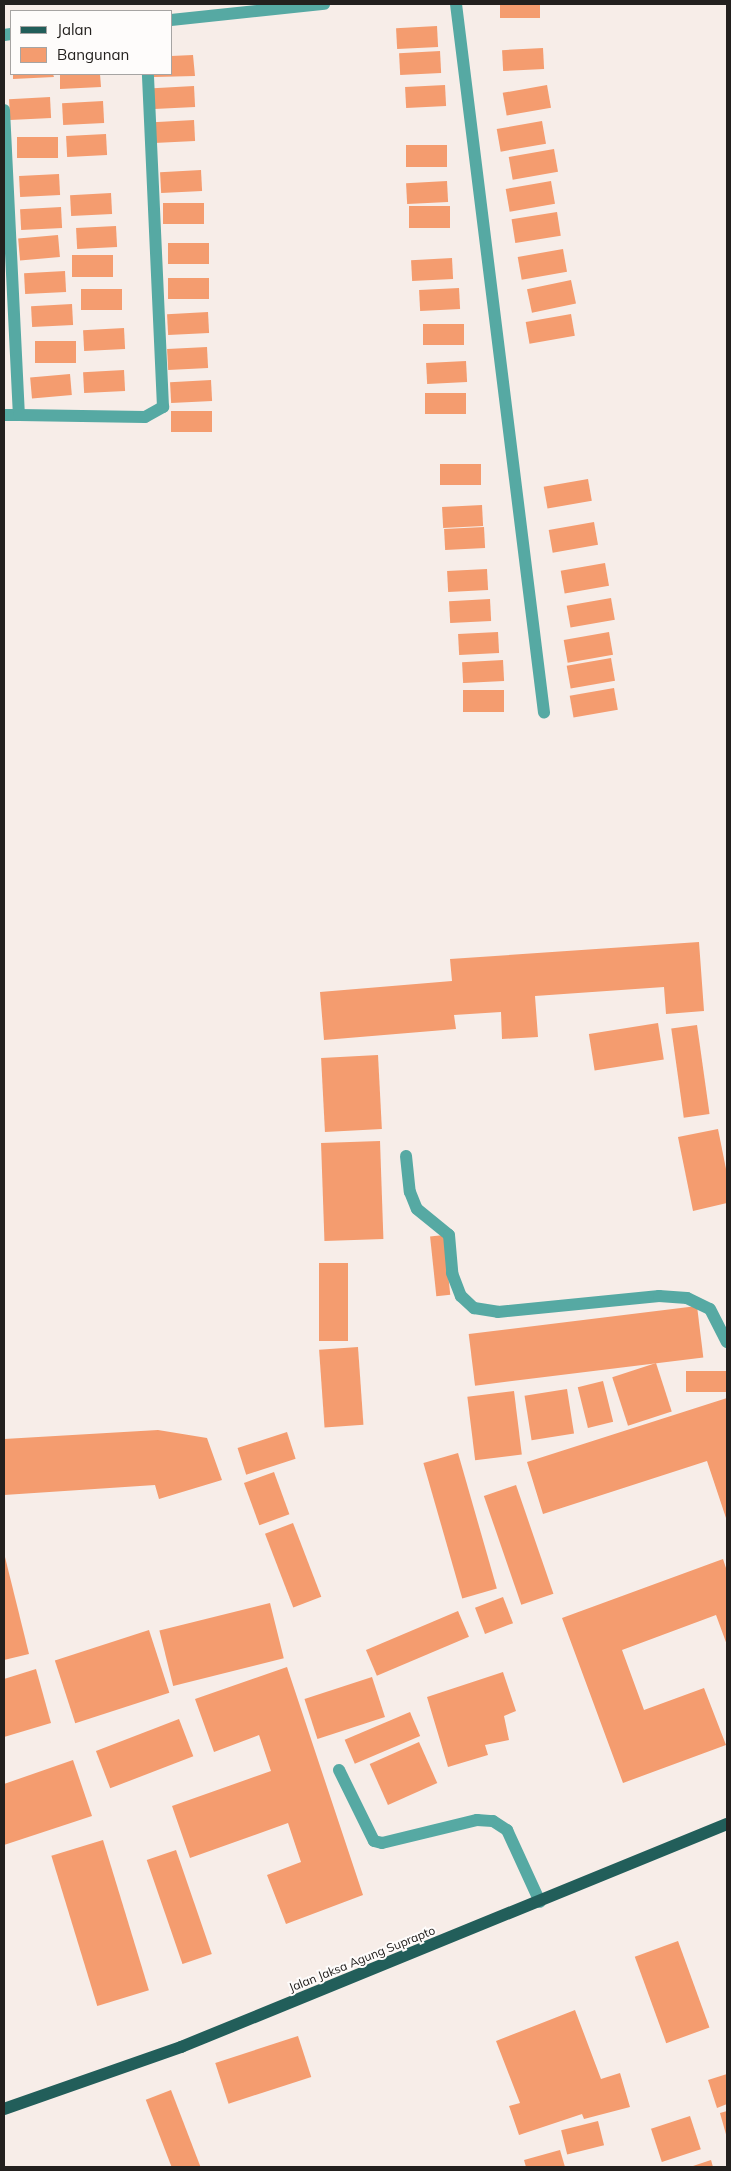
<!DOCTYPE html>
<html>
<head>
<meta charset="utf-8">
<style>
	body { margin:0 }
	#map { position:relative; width:731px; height:2171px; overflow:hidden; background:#f7ede8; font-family:Mulish,sans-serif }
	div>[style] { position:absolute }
	.building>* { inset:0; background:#f49c6f; transform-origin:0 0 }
	.minor>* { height:12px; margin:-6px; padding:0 6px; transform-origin:6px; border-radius:6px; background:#56a9a3 }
	.major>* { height:12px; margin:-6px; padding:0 6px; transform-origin:6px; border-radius:6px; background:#225e5a }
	span { translate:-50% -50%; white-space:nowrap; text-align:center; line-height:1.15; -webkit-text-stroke:4px #fefcfb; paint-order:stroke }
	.street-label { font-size:12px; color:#23201e }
	.frame { position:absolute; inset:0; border:5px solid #23201e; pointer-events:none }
	.legend { position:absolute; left:10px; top:10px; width:162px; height:65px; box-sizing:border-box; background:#fefcfb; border:1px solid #a6a4a3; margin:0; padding:6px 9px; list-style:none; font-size:15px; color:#23201e }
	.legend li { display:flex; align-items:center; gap:10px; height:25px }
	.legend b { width:25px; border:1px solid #a6a4a3 }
</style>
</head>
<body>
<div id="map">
	<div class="building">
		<i style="left:500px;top:4px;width:40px;height:14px"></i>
		<i style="left:437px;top:26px;width:21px;height:41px;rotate:87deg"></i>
		<i style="left:543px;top:48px;width:21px;height:41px;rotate:87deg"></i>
		<i style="left:440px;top:51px;width:22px;height:41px;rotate:87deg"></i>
		<i style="clip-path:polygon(193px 55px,195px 76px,154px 77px,154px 74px,171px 74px,171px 56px)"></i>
		<i style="clip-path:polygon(13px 74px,53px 74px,54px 77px,13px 79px)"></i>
		<i style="clip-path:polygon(60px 74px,100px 74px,101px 87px,60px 89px)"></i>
		<i style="left:445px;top:85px;width:21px;height:40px;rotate:87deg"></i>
		<i style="left:547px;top:85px;width:23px;height:45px;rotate:80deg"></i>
		<i style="left:194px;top:86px;width:21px;height:41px;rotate:87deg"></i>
		<i style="left:50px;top:97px;width:21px;height:41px;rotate:87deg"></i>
		<i style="left:103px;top:101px;width:22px;height:41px;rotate:87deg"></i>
		<i style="left:194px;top:120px;width:21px;height:41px;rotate:87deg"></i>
		<i style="left:542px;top:121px;width:23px;height:46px;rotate:80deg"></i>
		<i style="left:106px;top:134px;width:21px;height:40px;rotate:87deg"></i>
		<i style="left:58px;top:137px;width:21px;height:41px;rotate:90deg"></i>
		<i style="left:447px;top:145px;width:22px;height:41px;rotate:90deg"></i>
		<i style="left:554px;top:149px;width:23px;height:46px;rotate:80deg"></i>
		<i style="left:201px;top:170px;width:21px;height:41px;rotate:87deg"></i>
		<i style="left:59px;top:174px;width:21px;height:40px;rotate:87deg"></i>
		<i style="left:447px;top:181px;width:21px;height:41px;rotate:87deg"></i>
		<i style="left:551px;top:181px;width:23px;height:46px;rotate:80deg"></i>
		<i style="left:111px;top:193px;width:21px;height:41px;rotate:87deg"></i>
		<i style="left:204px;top:203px;width:21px;height:41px;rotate:90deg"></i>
		<i style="left:450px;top:206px;width:22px;height:41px;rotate:90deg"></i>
		<i style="left:61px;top:207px;width:21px;height:41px;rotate:87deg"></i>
		<i style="left:557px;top:212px;width:24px;height:46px;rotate:81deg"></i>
		<i style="left:116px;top:226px;width:21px;height:40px;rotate:87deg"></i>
		<i style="left:58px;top:235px;width:22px;height:40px;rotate:85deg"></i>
		<i style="left:209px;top:243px;width:21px;height:41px;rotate:90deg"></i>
		<i style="left:563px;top:249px;width:23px;height:46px;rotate:80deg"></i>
		<i style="left:113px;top:255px;width:22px;height:41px;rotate:90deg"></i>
		<i style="left:452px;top:258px;width:21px;height:41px;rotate:87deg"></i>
		<i style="left:65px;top:271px;width:21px;height:41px;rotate:87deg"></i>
		<i style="left:209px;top:278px;width:21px;height:41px;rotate:90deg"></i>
		<i style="left:571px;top:280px;width:24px;height:45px;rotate:78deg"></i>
		<i style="left:459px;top:288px;width:21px;height:40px;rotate:87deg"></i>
		<i style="left:122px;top:289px;width:21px;height:41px;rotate:90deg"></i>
		<i style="left:72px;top:304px;width:21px;height:41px;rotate:87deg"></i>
		<i style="left:208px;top:312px;width:21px;height:41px;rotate:87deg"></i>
		<i style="left:571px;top:314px;width:22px;height:46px;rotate:80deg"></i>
		<i style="left:464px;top:324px;width:21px;height:41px;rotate:90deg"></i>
		<i style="left:124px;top:328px;width:21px;height:41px;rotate:87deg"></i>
		<i style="left:76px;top:341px;width:22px;height:41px;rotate:90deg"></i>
		<i style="left:207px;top:347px;width:21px;height:40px;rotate:87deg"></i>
		<i style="left:466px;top:361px;width:21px;height:40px;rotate:87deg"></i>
		<i style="left:124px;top:370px;width:21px;height:41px;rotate:87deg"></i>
		<i style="left:70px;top:374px;width:21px;height:40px;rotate:85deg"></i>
		<i style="left:211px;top:380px;width:21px;height:41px;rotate:87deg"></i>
		<i style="left:466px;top:393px;width:21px;height:41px;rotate:90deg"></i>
		<i style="left:212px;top:411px;width:21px;height:41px;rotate:90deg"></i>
		<i style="left:481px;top:464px;width:21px;height:41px;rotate:90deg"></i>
		<i style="left:588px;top:479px;width:22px;height:45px;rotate:80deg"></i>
		<i style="left:482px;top:505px;width:21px;height:40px;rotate:87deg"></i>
		<i style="left:594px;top:522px;width:23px;height:46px;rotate:80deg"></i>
		<i style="left:484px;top:527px;width:21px;height:40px;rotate:87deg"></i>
		<i style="left:605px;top:563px;width:23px;height:45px;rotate:80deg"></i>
		<i style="left:487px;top:569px;width:21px;height:40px;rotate:87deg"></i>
		<i style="left:611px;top:598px;width:22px;height:45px;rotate:80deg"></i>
		<i style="left:490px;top:599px;width:22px;height:41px;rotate:87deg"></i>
		<i style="left:498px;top:632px;width:21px;height:40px;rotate:87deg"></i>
		<i style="left:609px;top:632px;width:23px;height:46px;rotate:80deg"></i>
		<i style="left:611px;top:658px;width:23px;height:45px;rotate:80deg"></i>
		<i style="left:503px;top:660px;width:21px;height:41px;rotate:87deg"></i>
		<i style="left:614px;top:688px;width:22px;height:45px;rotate:80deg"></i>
		<i style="left:504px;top:690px;width:22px;height:41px;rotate:90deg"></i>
		<i style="clip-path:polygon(699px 942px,704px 1011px,666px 1014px,664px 987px,535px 996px,538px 1037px,502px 1039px,501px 1012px,454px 1015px,456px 1029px,324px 1040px,320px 992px,452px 981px,450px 959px)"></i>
		<i style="left:658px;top:1023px;width:37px;height:70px;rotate:81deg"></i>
		<i style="left:697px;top:1025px;width:90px;height:26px;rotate:82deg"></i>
		<i style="left:378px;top:1055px;width:74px;height:57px;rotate:87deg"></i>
		<i style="clip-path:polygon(718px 1129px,727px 1174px,727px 1203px,693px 1211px,678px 1137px)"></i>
		<i style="left:380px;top:1141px;width:98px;height:59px;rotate:88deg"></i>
		<i style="left:444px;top:1235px;width:60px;height:14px;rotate:84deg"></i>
		<i style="left:319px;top:1263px;width:29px;height:78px"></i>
		<i style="left:697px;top:1306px;width:52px;height:230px;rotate:83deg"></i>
		<i style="left:358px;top:1347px;width:78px;height:39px;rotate:86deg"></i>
		<i style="left:656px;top:1363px;width:51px;height:46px;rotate:72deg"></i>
		<i style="left:727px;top:1371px;width:21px;height:41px;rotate:90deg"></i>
		<i style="left:603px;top:1381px;width:42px;height:26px;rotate:76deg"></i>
		<i style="left:567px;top:1389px;width:45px;height:43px;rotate:81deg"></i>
		<i style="left:514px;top:1391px;width:64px;height:47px;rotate:83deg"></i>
		<i style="clip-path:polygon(727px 1398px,727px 1521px,707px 1461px,543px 1514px,527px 1462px)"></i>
		<i style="clip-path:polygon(158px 1430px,207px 1438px,222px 1480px,159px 1499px,155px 1485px,4px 1495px,4px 1439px)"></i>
		<i style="left:287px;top:1432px;width:28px;height:52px;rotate:72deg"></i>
		<i style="left:458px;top:1453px;width:141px;height:36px;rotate:74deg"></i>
		<i style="left:274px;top:1472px;width:45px;height:32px;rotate:70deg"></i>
		<i style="left:516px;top:1485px;width:115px;height:34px;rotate:71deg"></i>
		<i style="left:293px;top:1523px;width:79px;height:30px;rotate:69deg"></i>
		<i style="clip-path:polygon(4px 1553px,29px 1654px,4px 1660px)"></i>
		<i style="clip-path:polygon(723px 1559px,727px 1571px,727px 1645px,716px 1615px,622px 1650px,644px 1710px,704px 1688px,726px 1745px,623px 1783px,562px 1618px)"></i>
		<i style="left:503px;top:1597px;width:28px;height:30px;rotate:69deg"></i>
		<i style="left:270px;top:1603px;width:57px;height:114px;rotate:76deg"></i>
		<i style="left:458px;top:1611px;width:28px;height:100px;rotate:67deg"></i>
		<i style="left:149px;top:1630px;width:66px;height:99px;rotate:72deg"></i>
		<i style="clip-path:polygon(287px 1667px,363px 1895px,286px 1924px,267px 1875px,301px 1862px,288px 1823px,190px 1858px,172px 1806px,271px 1771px,259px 1735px,214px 1752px,195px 1699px)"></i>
		<i style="clip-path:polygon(36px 1669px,51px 1723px,4px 1737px,4px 1679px)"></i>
		<i style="clip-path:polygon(503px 1672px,516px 1711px,504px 1716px,509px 1740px,485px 1745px,488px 1755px,448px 1767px,427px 1697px)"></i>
		<i style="left:372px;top:1677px;width:42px;height:71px;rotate:72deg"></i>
		<i style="left:410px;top:1712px;width:26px;height:71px;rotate:67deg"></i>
		<i style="left:179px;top:1719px;width:40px;height:89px;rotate:69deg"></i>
		<i style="left:419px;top:1742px;width:45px;height:54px;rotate:66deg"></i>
		<i style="clip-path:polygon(73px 1760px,92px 1816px,4px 1845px,4px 1784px)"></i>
		<i style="left:103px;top:1840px;width:157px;height:54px;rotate:73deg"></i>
		<i style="left:176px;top:1850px;width:110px;height:31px;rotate:71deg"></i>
		<i style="left:678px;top:1941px;width:92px;height:46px;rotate:70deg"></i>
		<i style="clip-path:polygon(575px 2010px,601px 2079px,620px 2073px,630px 2107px,584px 2119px,582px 2114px,519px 2135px,509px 2106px,520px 2103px,496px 2041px)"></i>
		<i style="left:298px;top:2036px;width:43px;height:87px;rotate:72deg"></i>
		<i style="clip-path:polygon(727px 2074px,727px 2104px,717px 2108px,708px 2080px)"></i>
		<i style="left:171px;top:2090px;width:82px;height:27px;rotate:69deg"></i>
		<i style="clip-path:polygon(727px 2111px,727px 2138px,720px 2113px)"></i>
		<i style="left:690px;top:2116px;width:35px;height:41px;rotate:72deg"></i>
		<i style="left:598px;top:2121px;width:25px;height:38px;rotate:76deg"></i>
		<i style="clip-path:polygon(560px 2150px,565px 2167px,526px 2167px,524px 2160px)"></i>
		<i style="clip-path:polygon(711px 2160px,713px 2167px,690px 2167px)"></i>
	</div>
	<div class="minor">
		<i style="left:456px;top:4px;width:714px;rotate:82.92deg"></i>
		<i style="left:171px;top:20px;width:154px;rotate:-6deg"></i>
		<i style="left:4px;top:35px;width:7px;rotate:-8deg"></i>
		<i style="left:4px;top:110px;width:305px;rotate:87.2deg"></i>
		<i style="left:19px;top:415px;width:15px;rotate:180deg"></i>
		<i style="left:19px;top:415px;width:126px;rotate:0.9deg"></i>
		<i style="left:145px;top:417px;width:21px;rotate:-29deg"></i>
		<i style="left:163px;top:407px;width:333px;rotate:-92.6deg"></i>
		<i style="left:406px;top:1156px;width:36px;rotate:84deg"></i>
		<i style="left:410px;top:1192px;width:18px;rotate:68deg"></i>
		<i style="left:417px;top:1209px;width:41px;rotate:39.1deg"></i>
		<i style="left:449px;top:1235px;width:38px;rotate:85deg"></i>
		<i style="left:452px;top:1273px;width:25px;rotate:69deg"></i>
		<i style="left:461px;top:1296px;width:18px;rotate:43deg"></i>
		<i style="left:474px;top:1308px;width:24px;rotate:9deg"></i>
		<i style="left:498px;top:1312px;width:162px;rotate:-5.7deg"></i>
		<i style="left:659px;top:1296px;width:28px;rotate:4deg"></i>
		<i style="left:687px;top:1298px;width:25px;rotate:26deg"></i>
		<i style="left:710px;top:1309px;width:37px;rotate:63deg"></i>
		<i style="left:339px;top:1770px;width:79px;rotate:63.8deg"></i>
		<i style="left:374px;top:1841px;width:8px;rotate:14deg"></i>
		<i style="left:382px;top:1843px;width:98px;rotate:-13.6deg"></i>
		<i style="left:477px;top:1820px;width:16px;rotate:4deg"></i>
		<i style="left:493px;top:1821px;width:17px;rotate:33deg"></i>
		<i style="left:507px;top:1830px;width:79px;rotate:65.4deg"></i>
	</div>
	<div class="major">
		<i style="left:4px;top:2109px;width:188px;rotate:-19.3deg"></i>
		<i style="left:181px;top:2047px;width:590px;rotate:-22.22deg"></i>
	</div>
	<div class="street-label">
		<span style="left:362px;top:1959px;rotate:-22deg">Jalan Jaksa Agung Suprapto</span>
	</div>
	<div class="frame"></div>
	<ul class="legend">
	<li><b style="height:6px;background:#225e5a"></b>Jalan</li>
	<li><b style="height:14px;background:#f49c6f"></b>Bangunan</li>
	</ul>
</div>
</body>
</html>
